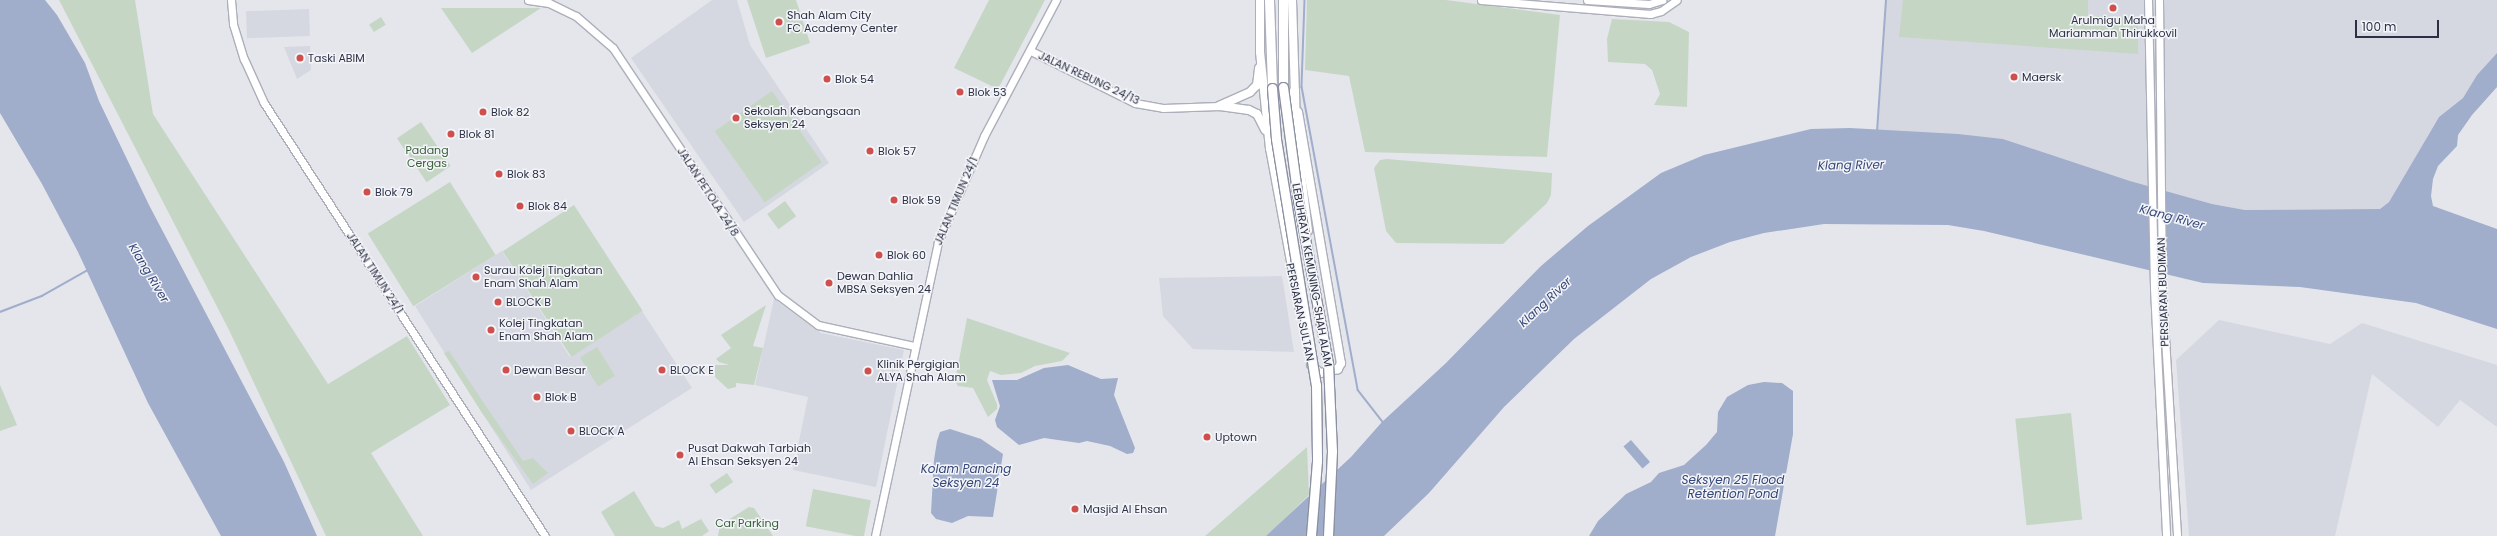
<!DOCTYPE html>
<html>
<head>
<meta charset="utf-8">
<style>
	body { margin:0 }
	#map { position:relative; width:2497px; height:536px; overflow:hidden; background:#e4e6ec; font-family:Poppins,sans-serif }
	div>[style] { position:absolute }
	.built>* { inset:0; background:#d6d8e1; transform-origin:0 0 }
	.green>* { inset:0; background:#c6d6c5; transform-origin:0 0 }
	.water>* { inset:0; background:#a0adcb; transform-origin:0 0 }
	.stream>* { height:1.5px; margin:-0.75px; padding:0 0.75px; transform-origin:0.75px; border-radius:0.75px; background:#a0adcb }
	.roads { filter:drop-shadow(1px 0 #acafba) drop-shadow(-1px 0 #acafba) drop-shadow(0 1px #acafba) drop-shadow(0 -1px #acafba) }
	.secondary>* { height:7px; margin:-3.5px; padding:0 3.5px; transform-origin:3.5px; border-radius:3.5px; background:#fff }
	.primary>* { height:8px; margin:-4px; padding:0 4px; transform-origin:4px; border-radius:4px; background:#fff }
	.highway>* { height:9px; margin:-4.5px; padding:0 4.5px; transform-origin:4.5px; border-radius:4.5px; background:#fff }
	.bridges { filter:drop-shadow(1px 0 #8b90a2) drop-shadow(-1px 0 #8b90a2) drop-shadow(0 1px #8b90a2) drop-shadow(0 -1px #8b90a2) }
	.highway-bridge>* { height:9px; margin:-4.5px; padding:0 4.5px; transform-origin:4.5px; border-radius:4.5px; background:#fff }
	.dots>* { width:11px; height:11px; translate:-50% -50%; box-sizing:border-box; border:2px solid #f4f5f9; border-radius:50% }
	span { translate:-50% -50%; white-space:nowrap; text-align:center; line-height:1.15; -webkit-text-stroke:3px #f4f5f9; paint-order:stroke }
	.poi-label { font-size:11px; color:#2b3044 }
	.left { translate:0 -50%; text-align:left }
	.street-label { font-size:11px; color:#2b3044 }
	.park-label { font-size:11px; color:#396039 }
	.water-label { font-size:12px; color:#354779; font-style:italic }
	.scale { position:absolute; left:2355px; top:20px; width:84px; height:18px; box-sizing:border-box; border:2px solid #2b3044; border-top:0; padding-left:5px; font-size:12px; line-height:14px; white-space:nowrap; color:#2b3044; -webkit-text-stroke:3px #f4f5f9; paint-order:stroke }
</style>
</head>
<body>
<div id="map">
	<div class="built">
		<i style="clip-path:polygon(712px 0,737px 0,750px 45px,829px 163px,744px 222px,631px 58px)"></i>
		<i style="clip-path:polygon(1886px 0,2497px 0,2497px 53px,2477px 75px,2463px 98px,2439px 117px,2389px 202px,2380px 209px,2245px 210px,2212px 204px,2130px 181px,2003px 139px,1877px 130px)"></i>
		<i style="left:309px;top:9px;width:27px;height:63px;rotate:88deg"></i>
		<i style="clip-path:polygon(310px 46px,311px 70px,297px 79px,284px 47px)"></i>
		<i style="clip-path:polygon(502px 251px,570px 357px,642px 311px,692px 388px,531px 490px,415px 306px)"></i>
		<i style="clip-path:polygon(1282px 276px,1294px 352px,1193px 349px,1163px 316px,1159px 278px)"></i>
		<i style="clip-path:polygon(774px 299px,821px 333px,904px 350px,876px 487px,793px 470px,808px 397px,755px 385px)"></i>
		<i style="clip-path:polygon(2219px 320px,2330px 344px,2362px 323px,2497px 365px,2497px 427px,2460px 400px,2438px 427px,2372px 374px,2335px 536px,2189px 536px,2176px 360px)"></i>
	</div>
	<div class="green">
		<i style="clip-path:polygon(59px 0,135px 0,153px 114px,328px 384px,407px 336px,450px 405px,371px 453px,423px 536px,326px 536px,229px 330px)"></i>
		<i style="clip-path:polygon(747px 0,796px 0,810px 43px,766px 58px)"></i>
		<i style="clip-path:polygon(989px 0,1045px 0,998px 89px,954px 68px)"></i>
		<i style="clip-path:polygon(1307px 0,1446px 0,1560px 15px,1547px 157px,1365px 152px,1349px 76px,1305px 70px)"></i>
		<i style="clip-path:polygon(1903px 0,2088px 0,2088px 16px,2138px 17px,2138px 54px,1899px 37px)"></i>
		<i style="clip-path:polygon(441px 8px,541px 8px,472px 53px)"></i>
		<i style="left:381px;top:17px;width:9px;height:14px;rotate:58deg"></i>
		<i style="clip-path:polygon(1612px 19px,1669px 22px,1689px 32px,1687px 107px,1654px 105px,1660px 94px,1652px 70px,1645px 64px,1608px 62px,1607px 39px)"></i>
		<i style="left:772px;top:91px;width:87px;height:70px;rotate:55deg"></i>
		<i style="left:421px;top:122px;width:53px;height:29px;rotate:56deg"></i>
		<i style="clip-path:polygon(1387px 159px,1552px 173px,1551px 195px,1547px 203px,1503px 244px,1396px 243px,1386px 231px,1374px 168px,1380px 160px)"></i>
		<i style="left:450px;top:182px;width:86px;height:97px;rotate:58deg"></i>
		<i style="left:785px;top:201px;width:19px;height:22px;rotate:54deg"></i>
		<i style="left:574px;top:205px;width:126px;height:85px;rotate:57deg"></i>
		<i style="clip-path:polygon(766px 305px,753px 346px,763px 348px,754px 385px,736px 383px,736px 387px,728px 389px,715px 377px,715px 365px,729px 365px,719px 362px,716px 359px,731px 348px,721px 335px)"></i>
		<i style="clip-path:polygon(967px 318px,1070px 353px,1062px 361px,1035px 366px,1021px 373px,1001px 375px,990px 371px,987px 380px,997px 404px,997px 409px,988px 417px,973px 388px,958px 386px,955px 381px)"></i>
		<i style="left:597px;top:347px;width:34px;height:20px;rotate:58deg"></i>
		<i style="clip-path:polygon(449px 351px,523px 461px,533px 458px,548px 473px,533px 484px,482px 413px,444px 353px)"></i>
		<i style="clip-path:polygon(0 385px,17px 425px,0 431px)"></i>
		<i style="left:2071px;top:413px;width:107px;height:56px;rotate:84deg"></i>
		<i style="clip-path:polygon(1307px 447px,1309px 495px,1267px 536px,1205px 536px)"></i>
		<i style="left:727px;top:473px;width:11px;height:21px;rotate:56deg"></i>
		<i style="left:813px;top:489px;width:59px;height:38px;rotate:11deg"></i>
		<i style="clip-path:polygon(634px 491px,655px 526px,663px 528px,679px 520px,682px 529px,701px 519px,709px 531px,702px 536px,615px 536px,601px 512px)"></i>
		<i style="clip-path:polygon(749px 507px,754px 508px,773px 536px,718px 536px,720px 525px)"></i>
	</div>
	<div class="water">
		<i style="clip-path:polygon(0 0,45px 0,57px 15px,85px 63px,99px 101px,149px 205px,284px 462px,317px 536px,221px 536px,148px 403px,78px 252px,42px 184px,0 113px)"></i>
		<i style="clip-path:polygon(2497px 53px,2497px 87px,2472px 115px,2458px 135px,2457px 146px,2438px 166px,2433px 179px,2431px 196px,2433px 206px,2497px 229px,2497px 329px,2416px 303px,2300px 287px,2203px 283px,1984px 231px,1948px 225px,1824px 224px,1764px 233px,1730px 242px,1691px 257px,1651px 279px,1574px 339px,1504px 407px,1429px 493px,1384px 536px,1266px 536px,1351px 457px,1382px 422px,1446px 363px,1541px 266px,1588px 226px,1661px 173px,1704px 155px,1811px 129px,1850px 128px,1958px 134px,2003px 139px,2130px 181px,2212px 204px,2245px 210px,2380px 209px,2389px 202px,2439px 117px,2463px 98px,2477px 75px)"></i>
		<i style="clip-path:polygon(1068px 365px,1101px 379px,1118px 378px,1114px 395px,1135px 448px,1133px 453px,1127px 454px,1110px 446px,1087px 441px,1079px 443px,1044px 438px,1019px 445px,997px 427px,995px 420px,1000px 406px,992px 380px,1017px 380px,1044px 368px)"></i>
		<i style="clip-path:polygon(1764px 382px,1782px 383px,1793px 391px,1793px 434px,1775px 536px,1589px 536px,1598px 521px,1626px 494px,1651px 482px,1659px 473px,1684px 465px,1706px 445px,1717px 432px,1718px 412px,1727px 397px,1748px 385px)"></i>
		<i style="clip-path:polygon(950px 429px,981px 439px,1003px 454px,993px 517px,968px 516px,952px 523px,936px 519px,931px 513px,934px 460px,937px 441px,940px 432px)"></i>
		<i style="left:1631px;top:440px;width:29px;height:10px;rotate:49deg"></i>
	</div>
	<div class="stream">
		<i style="left:1305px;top:0;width:87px;rotate:92deg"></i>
		<i style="left:1302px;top:87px;width:308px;rotate:79.5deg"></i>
		<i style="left:1358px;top:390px;width:41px;rotate:52deg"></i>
		<i style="left:1877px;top:132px;width:132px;rotate:-86.1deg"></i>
		<i style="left:0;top:312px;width:45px;rotate:-20.9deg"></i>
		<i style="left:42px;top:296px;width:53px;rotate:-29.5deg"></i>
	</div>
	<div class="roads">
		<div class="secondary">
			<i style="left:231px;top:0;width:24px;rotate:85deg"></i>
			<i style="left:233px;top:24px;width:37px;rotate:73deg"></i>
			<i style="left:244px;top:59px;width:48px;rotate:65.6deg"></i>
			<i style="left:264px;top:103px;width:516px;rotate:57.02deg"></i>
			<i style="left:528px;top:0;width:21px;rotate:8deg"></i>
			<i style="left:549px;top:3px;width:30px;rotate:26deg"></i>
			<i style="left:576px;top:16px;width:49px;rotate:40.9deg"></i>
			<i style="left:613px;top:48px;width:297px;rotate:56.3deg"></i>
			<i style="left:778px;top:295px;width:50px;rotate:36.9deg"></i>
			<i style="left:818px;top:325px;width:98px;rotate:12.3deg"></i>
			<i style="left:1481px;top:0;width:170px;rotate:4.7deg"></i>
			<i style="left:1650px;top:14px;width:11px;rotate:-15deg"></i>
			<i style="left:1661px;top:11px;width:19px;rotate:-35deg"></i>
			<i style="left:1587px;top:0;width:62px;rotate:3.7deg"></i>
			<i style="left:1649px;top:4px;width:14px;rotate:-17deg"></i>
			<i style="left:2148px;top:0;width:288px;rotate:88.8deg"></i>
			<i style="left:2154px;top:288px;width:248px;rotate:87.2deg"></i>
			<i style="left:2159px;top:0;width:289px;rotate:89.4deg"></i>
			<i style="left:2162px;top:289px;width:247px;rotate:86.5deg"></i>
			<i style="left:1031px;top:51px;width:116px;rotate:26.6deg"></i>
			<i style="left:1135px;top:103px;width:28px;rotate:10deg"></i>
			<i style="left:1163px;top:108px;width:56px;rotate:-2deg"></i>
			<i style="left:875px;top:536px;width:301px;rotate:-77.9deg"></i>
			<i style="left:938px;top:242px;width:116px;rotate:-66.5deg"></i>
			<i style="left:984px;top:136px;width:154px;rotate:-62.1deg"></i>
		</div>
		<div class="primary">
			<i style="left:1260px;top:0;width:52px;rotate:90deg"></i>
			<i style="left:1260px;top:52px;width:97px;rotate:84.1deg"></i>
			<i style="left:1270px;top:148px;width:165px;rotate:79.5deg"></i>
			<i style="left:1292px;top:0;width:95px;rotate:88.2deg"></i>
			<i style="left:1219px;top:106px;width:34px;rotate:-24deg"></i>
			<i style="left:1250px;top:92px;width:10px;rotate:-45deg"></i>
			<i style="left:1257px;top:85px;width:17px;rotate:-83deg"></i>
			<i style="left:1220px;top:106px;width:29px;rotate:8deg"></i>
			<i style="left:1249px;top:110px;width:9px;rotate:27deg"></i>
			<i style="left:1257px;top:114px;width:18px;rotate:63deg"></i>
			<i style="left:1298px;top:112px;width:255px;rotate:80.3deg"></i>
			<i style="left:1341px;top:363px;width:7px;rotate:117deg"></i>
			<i style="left:1338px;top:369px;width:18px;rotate:167deg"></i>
			<i style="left:1320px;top:373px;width:12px;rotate:-138deg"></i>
		</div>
		<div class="highway">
			<i style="left:1269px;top:0;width:88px;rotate:88deg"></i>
			<i style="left:1283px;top:87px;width:87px;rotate:-90deg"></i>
			<i style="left:1294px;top:90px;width:44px;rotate:88.7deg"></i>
			<i style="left:1295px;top:134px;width:97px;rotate:82.9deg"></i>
		</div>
	</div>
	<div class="bridges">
		<div class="highway-bridge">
			<i style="left:1283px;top:87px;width:114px;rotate:82.4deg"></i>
			<i style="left:1298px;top:200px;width:166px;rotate:79.6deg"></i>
			<i style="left:1328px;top:363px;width:88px;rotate:87.4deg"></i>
			<i style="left:1332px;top:451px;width:85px;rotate:92.7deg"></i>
			<i style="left:1272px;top:88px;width:51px;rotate:85.5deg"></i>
			<i style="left:1276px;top:139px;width:249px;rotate:80.8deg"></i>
			<i style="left:1316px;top:385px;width:76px;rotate:89.2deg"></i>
			<i style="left:1317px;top:461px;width:75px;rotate:94.6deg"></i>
		</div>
	</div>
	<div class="dots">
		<i style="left:2113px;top:8px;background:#ce4f4b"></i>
		<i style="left:779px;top:22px;background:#ce4f4b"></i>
		<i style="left:300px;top:58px;background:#ce4f4b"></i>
		<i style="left:2014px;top:77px;background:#ce4f4b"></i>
		<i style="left:827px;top:79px;background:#ce4f4b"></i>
		<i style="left:960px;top:92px;background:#ce4f4b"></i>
		<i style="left:483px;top:112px;background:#ce4f4b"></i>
		<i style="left:736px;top:118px;background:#ce4f4b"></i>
		<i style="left:451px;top:134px;background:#ce4f4b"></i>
		<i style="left:870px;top:151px;background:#ce4f4b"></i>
		<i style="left:499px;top:174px;background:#ce4f4b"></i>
		<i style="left:367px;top:192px;background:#ce4f4b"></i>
		<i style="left:894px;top:200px;background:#ce4f4b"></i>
		<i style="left:520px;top:206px;background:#ce4f4b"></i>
		<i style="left:879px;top:255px;background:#ce4f4b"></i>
		<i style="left:476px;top:277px;background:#ce4f4b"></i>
		<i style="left:829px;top:283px;background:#ce4f4b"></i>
		<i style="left:498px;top:302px;background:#ce4f4b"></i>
		<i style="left:491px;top:330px;background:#ce4f4b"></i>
		<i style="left:506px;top:370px;background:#ce4f4b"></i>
		<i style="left:662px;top:370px;background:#ce4f4b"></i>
		<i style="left:868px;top:371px;background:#ce4f4b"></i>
		<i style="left:537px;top:397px;background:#ce4f4b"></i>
		<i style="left:571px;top:431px;background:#ce4f4b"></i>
		<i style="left:1207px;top:437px;background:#ce4f4b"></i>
		<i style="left:680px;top:455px;background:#ce4f4b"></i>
		<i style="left:1075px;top:509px;background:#ce4f4b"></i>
	</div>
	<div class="poi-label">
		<span class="left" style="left:787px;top:22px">Shah Alam City<br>FC Academy Center</span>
		<span style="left:2113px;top:27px">Arulmigu Maha<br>Mariamman Thirukkovil</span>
		<span class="left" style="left:308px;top:58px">Taski ABIM</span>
		<span class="left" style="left:2022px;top:77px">Maersk</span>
		<span class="left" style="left:835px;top:79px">Blok 54</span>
		<span class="left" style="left:968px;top:92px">Blok 53</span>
		<span class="left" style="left:491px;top:112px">Blok 82</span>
		<span class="left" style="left:744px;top:118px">Sekolah Kebangsaan<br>Seksyen 24</span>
		<span class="left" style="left:459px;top:134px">Blok 81</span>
		<span class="left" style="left:878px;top:151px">Blok 57</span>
		<span class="left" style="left:507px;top:174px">Blok 83</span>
		<span class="left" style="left:375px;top:192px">Blok 79</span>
		<span class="left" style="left:902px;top:200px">Blok 59</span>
		<span class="left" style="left:528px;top:206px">Blok 84</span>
		<span class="left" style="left:887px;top:255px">Blok 60</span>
		<span class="left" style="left:484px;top:277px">Surau Kolej Tingkatan<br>Enam Shah Alam</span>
		<span class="left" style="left:837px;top:283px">Dewan Dahlia<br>MBSA Seksyen 24</span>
		<span class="left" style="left:506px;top:302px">BLOCK B</span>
		<span class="left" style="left:499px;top:330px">Kolej Tingkatan<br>Enam Shah Alam</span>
		<span class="left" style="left:877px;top:371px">Klinik Pergigian<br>ALYA Shah Alam</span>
		<span class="left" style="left:514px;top:370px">Dewan Besar</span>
		<span class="left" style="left:670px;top:370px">BLOCK E</span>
		<span class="left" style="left:545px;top:397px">Blok B</span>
		<span class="left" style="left:579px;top:431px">BLOCK A</span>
		<span class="left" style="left:1215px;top:437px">Uptown</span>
		<span class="left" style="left:688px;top:455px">Pusat Dakwah Tarbiah<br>Al Ehsan Seksyen 24</span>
		<span class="left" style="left:1083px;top:509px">Masjid Al Ehsan</span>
	</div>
	<div class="street-label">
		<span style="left:1089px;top:78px;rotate:25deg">JALAN REBUNG 24/13</span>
		<span style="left:708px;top:192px;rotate:57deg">JALAN PETOLA 24/8</span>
		<span style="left:956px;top:201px;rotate:-67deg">JALAN TIMUN 24/1</span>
		<span style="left:375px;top:273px;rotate:57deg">JALAN TIMUN 24/1</span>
		<span style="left:1312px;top:275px;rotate:80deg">LEBUHRAYA KEMUNING-SHAH ALAM</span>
		<span style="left:2163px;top:292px;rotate:-92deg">PERSIARAN BUDIMAN</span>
		<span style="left:1300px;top:312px;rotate:78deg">PERSIARAN SULTAN</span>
	</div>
	<div class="park-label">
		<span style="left:427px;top:157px">Padang<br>Cergas</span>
		<span style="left:747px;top:523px">Car Parking</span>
	</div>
	<div class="water-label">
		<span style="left:1851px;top:165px;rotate:-1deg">Klang River</span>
		<span style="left:2172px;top:217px;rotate:15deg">Klang River</span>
		<span style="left:149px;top:273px;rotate:59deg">Klang River</span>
		<span style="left:1545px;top:302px;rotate:-43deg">Klang River</span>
		<span style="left:966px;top:476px">Kolam Pancing<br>Seksyen 24</span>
		<span style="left:1733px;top:487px">Seksyen 25 Flood<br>Retention Pond</span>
	</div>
	<div class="scale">100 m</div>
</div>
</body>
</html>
